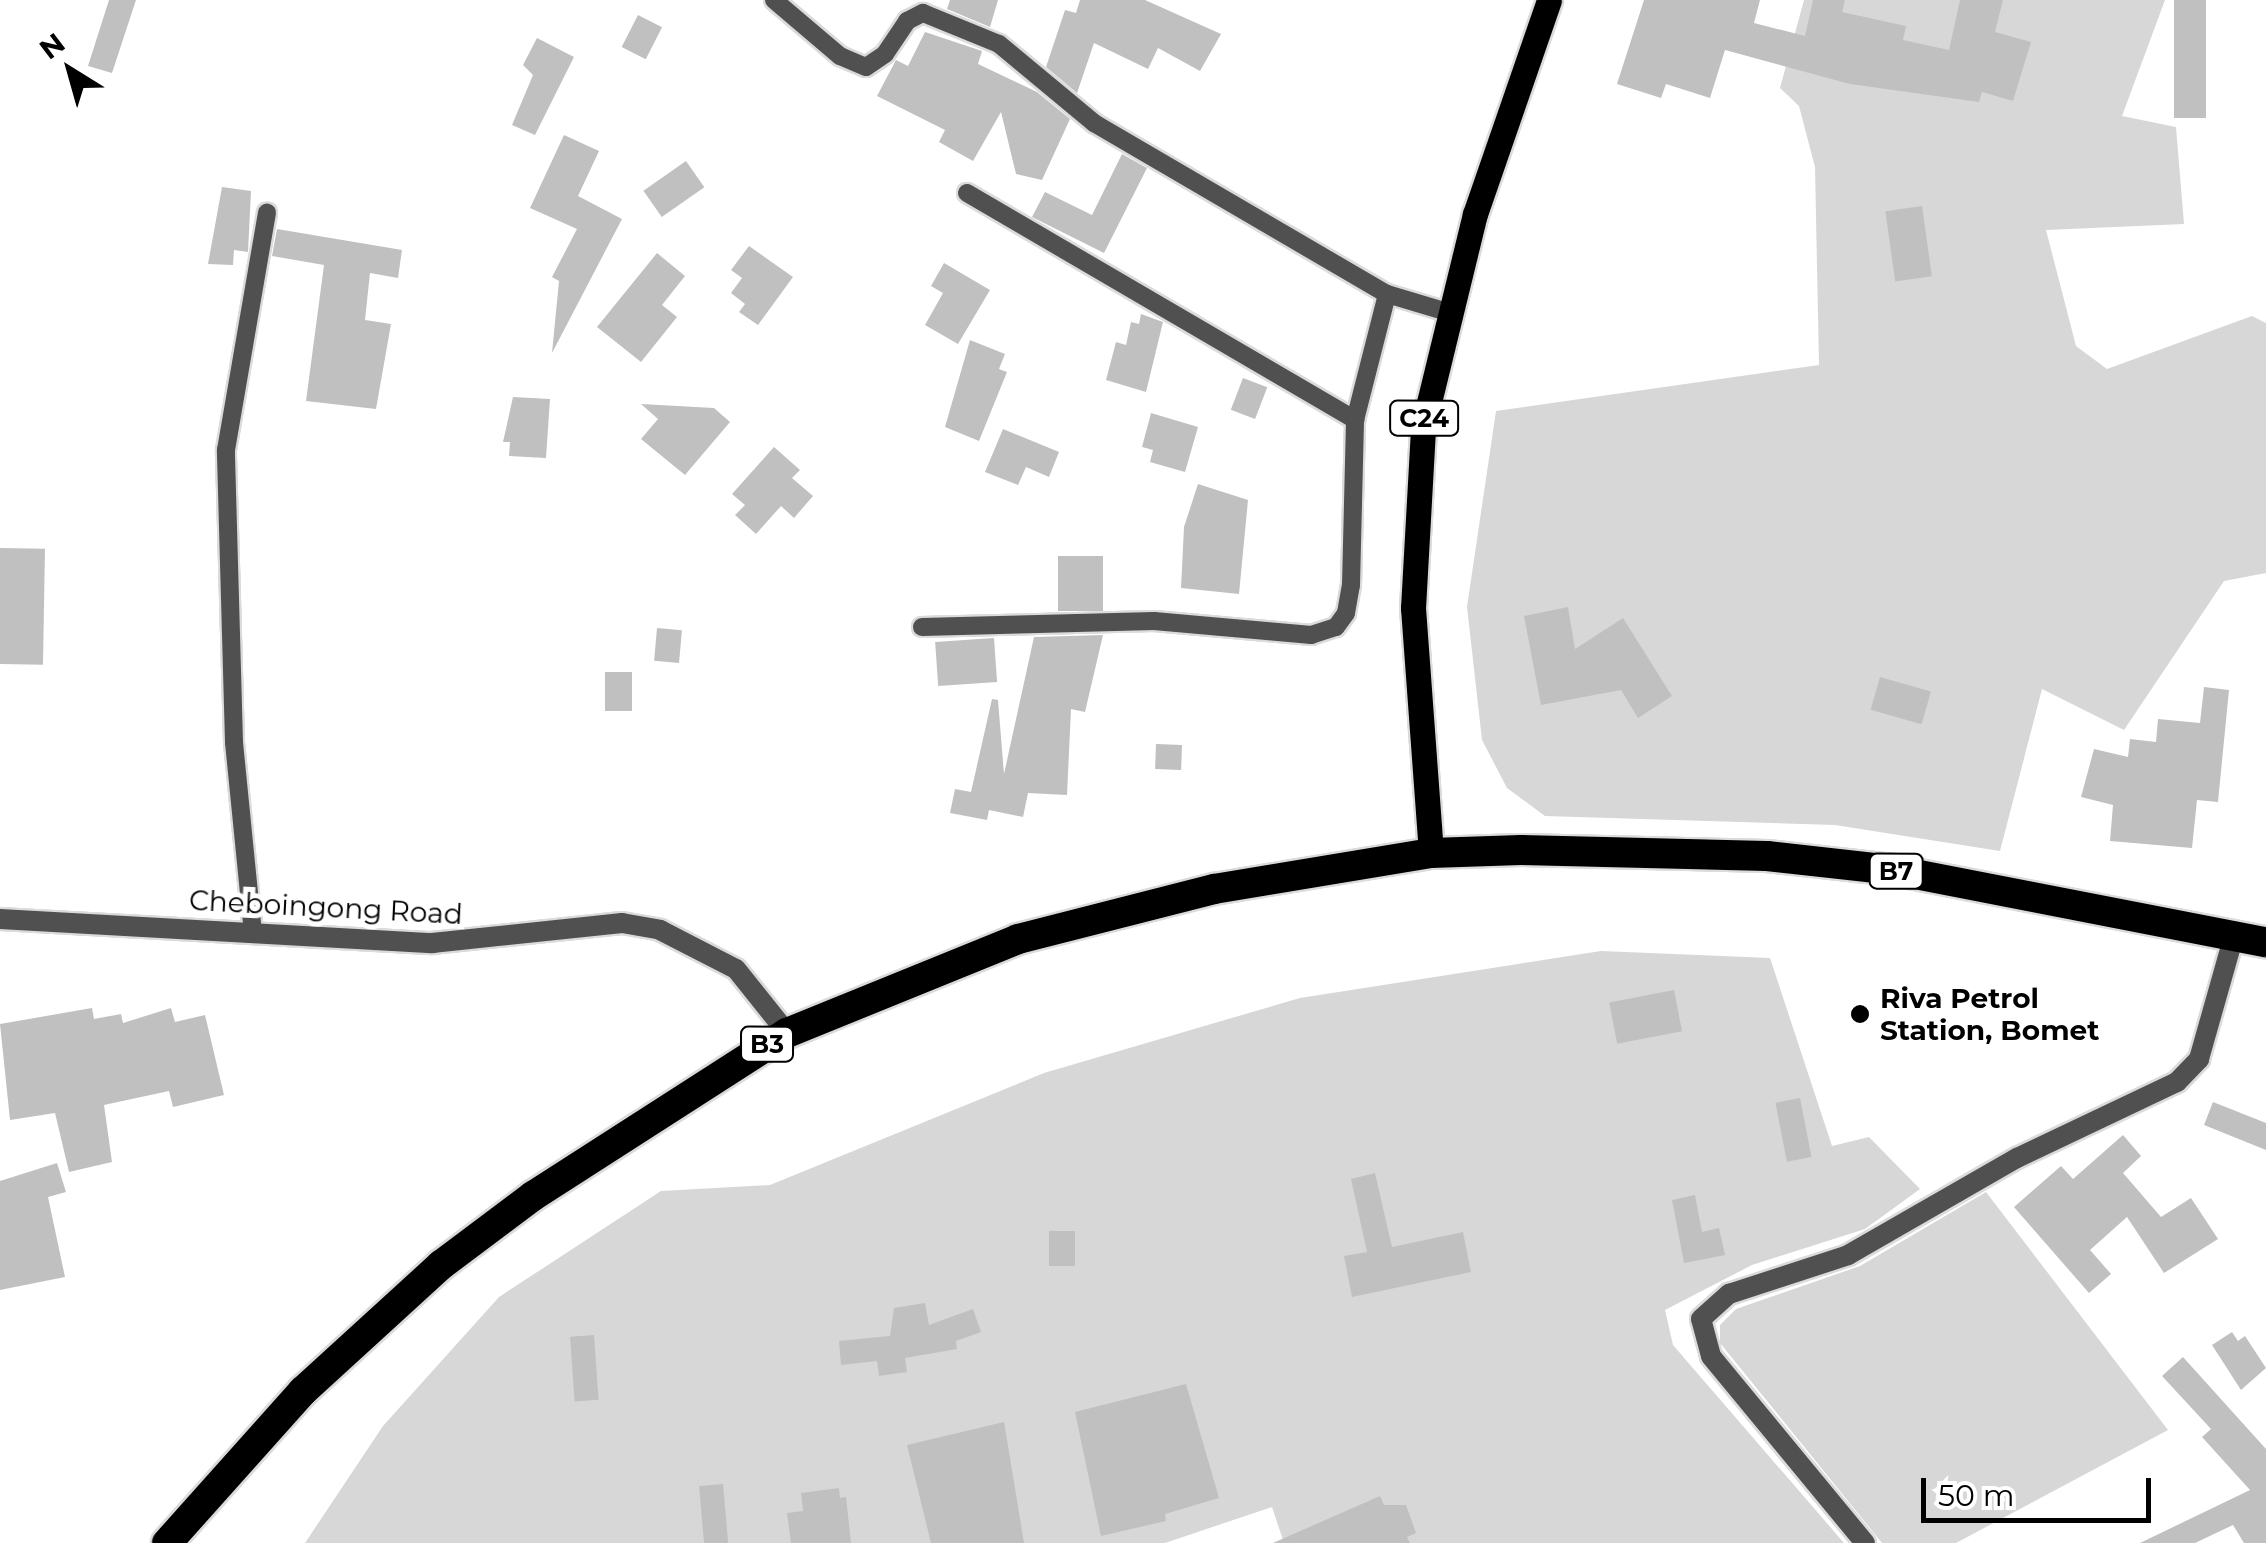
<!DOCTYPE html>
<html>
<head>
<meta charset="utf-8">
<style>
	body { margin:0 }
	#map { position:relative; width:2266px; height:1543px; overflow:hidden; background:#fff; font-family:Montserrat,sans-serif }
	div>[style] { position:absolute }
	.green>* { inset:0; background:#d7d7d7 }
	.building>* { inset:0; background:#c0c0c0; transform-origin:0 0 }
	.roads { filter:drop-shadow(2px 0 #dbdbdb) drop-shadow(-2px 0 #dbdbdb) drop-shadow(0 2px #dbdbdb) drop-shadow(0 -2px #dbdbdb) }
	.lane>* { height:18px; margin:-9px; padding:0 9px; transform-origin:9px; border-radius:9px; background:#505050 }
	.street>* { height:20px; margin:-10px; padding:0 10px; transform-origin:10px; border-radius:10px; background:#505050 }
	.primary>* { height:25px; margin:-12.5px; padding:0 12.5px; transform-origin:12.5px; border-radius:12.5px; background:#000 }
	.highway>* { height:30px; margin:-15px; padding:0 15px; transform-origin:15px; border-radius:15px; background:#000 }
	.dots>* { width:28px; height:28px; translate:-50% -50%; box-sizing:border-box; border:5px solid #fff; border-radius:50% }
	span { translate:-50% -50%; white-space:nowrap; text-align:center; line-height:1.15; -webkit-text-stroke:10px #fff; paint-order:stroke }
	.shield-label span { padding:2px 8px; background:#fff; border:2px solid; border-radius:8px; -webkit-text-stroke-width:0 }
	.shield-label { font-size:25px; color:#000; font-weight:700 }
	.street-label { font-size:28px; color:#000 }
	.poi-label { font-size:28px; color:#000; font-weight:700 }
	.left { translate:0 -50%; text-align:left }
	.north { position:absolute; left:20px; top:20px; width:100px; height:100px; -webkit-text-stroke:8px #fff; paint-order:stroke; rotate:323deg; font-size:28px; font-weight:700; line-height:40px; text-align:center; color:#000 }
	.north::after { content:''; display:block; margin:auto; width:35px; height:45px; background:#000; clip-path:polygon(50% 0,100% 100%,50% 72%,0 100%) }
	.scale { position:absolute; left:1921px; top:1478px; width:230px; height:45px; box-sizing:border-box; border:5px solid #000; border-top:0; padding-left:12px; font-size:30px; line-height:35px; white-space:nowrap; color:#000; -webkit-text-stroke:8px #fff; paint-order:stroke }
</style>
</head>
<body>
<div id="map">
	<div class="green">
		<i style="clip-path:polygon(1804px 0,2165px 0,2122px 116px,2176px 127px,2184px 224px,2046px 230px,2076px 346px,2107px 369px,2252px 316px,2266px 323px,2266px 573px,2224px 581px,2124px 730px,2042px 689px,2000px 851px,1835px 825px,1545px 816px,1507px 788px,1482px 740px,1467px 607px,1496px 411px,1819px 365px,1815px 167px,1799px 106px,1780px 88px)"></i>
		<i style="clip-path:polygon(1601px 951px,1770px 958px,1832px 1146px,1869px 1137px,1920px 1189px,1865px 1229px,1752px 1265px,1665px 1310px,1673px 1345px,1844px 1543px,1284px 1543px,1272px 1507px,1165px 1543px,305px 1543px,383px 1426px,499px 1297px,661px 1191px,770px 1185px,1044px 1073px,1300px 998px)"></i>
		<i style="clip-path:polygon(1986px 1192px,2168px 1430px,1956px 1543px,1882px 1543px,1720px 1343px,1720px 1325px,1736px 1309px,1860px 1266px)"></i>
	</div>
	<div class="building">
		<i style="clip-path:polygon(109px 0,136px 0,112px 73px,88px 66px)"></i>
		<i style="clip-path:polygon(950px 0,998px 0,990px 27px,947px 9px)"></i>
		<i style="clip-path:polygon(1080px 0,1145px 0,1221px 34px,1200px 71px,1158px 48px,1148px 69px,1094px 43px,1077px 93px,1046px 67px,1065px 10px,1076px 13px)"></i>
		<i style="clip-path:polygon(1644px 0,1760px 0,1754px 23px,1805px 36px,1813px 0,1845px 0,1842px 12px,1906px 26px,1903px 40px,1949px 50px,1960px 0,2003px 0,1995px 32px,2031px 42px,2013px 101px,1982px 92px,1979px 102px,1850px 84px,1725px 50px,1710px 98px,1666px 84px,1661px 98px,1617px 84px)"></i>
		<i style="left:2174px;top:0;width:32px;height:118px"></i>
		<i style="left:638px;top:15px;width:27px;height:36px;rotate:27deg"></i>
		<i style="clip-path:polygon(925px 32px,982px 51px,978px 64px,1037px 92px,1070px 119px,1042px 180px,1016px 174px,1001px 112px,973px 161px,939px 142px,945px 130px,877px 96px,896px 60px,908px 66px)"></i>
		<i style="clip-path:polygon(537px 38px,574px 57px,535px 135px,512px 125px,533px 75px,523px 65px)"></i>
		<i style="clip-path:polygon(564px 135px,599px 151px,578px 196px,622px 219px,552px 353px,559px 281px,552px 277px,577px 229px,530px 208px)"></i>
		<i style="clip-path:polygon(1122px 154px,1147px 168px,1104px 253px,1032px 217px,1045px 192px,1092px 215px)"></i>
		<i style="left:686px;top:161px;width:32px;height:52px;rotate:55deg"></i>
		<i style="clip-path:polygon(222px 187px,251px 191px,248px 252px,234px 250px,233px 265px,208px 264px)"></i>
		<i style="left:1922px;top:206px;width:71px;height:37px;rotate:82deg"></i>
		<i style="clip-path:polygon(277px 229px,402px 250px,398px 278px,370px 273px,365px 320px,391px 324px,376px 409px,306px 401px,324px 265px,272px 256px)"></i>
		<i style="clip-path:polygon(749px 246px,793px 277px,758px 325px,739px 312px,745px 304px,731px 293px,742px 278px,731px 270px)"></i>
		<i style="clip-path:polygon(657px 253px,685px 276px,662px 305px,677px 317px,641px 362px,597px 327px)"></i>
		<i style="clip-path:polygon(944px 263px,990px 290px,958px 344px,925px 325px,943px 293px,931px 286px)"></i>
		<i style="clip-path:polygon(1141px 314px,1163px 322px,1146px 392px,1106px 380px,1116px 342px,1126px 345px,1131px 322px,1139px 324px)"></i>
		<i style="clip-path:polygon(970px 340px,1005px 354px,999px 369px,1007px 372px,979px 441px,945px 427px)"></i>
		<i style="left:1243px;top:378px;width:26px;height:34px;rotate:21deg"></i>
		<i style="clip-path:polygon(513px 397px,550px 399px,546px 458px,509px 456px,510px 442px,503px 442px)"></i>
		<i style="clip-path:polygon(641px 404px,714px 408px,730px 422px,685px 475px,641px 439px,658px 419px)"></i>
		<i style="clip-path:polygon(1151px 413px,1198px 427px,1185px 472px,1150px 462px,1153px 450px,1142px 447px)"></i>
		<i style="clip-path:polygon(1003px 429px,1059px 452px,1049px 477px,1026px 467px,1018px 485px,985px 472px)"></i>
		<i style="clip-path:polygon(774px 447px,800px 470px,792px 478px,813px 496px,794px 518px,781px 506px,756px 534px,735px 515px,745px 505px,732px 494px)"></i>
		<i style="clip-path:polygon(1198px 484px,1248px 500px,1239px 594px,1181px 588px,1184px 527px)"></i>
		<i style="left:0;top:548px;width:45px;height:116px;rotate:1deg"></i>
		<i style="left:1058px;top:556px;width:45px;height:55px"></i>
		<i style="clip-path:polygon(1568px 607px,1575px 649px,1623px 618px,1672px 696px,1638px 718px,1621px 690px,1541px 705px,1524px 616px)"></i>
		<i style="left:657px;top:628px;width:25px;height:33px;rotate:5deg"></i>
		<i style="clip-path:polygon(1103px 635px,1085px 712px,1071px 709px,1067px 795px,1028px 793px,1023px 817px,989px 810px,987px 820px,950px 813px,955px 789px,971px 792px,992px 699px,998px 700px,1004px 774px,1034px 637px)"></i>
		<i style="left:994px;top:638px;width:44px;height:59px;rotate:86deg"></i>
		<i style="left:605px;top:672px;width:27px;height:39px"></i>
		<i style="left:1880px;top:677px;width:53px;height:34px;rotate:16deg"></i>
		<i style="clip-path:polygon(2204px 687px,2229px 690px,2218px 802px,2197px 800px,2192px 848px,2110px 841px,2113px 805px,2081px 797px,2094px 749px,2128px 757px,2130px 739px,2156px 742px,2158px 719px,2200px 723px)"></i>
		<i style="left:1156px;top:744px;width:26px;height:25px;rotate:2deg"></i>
		<i style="left:1674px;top:990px;width:42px;height:66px;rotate:79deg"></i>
		<i style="clip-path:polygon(92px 1008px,94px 1019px,121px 1014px,123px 1023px,171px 1008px,175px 1022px,205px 1015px,224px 1095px,173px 1107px,169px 1091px,104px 1105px,112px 1162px,69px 1172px,55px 1113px,10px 1120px,0 1024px)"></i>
		<i style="left:1800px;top:1098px;width:60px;height:25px;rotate:79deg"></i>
		<i style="clip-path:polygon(2213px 1102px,2266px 1123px,2266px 1150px,2204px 1125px)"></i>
		<i style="clip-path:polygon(2123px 1135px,2141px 1156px,2123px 1173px,2161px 1217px,2191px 1198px,2218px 1239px,2164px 1273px,2127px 1217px,2090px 1250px,2111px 1274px,2089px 1293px,2014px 1207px,2061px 1166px,2073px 1179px)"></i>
		<i style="clip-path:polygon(57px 1163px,66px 1192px,48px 1197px,65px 1277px,0 1290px,0 1181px)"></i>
		<i style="clip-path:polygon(1375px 1173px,1392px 1247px,1463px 1232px,1471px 1272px,1352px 1297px,1344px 1256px,1367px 1252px,1351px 1179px)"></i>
		<i style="clip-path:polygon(1695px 1195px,1702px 1232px,1719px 1228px,1725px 1255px,1684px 1263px,1672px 1200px)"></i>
		<i style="left:1049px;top:1231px;width:26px;height:35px"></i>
		<i style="clip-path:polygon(925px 1303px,929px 1325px,973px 1309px,981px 1332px,956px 1341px,957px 1349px,905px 1358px,907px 1372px,879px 1376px,877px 1361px,841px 1365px,839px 1341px,890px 1336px,894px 1308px)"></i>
		<i style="clip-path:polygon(2232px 1332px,2238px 1341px,2245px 1336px,2266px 1368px,2241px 1390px,2212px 1345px)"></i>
		<i style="left:594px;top:1335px;width:65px;height:24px;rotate:86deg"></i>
		<i style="clip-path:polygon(2183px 1357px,2266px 1449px,2266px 1543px,2244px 1543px,2233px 1525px,2195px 1543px,2140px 1543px,2250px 1490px,2202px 1437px,2211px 1429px,2162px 1376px)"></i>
		<i style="clip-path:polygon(1186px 1384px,1219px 1498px,1165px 1514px,1166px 1521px,1101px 1536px,1075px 1412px)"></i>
		<i style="clip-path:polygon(1004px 1422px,1024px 1543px,931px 1543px,907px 1445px)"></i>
		<i style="left:723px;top:1484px;width:59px;height:24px;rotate:85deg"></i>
		<i style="clip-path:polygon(839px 1488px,840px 1498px,846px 1497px,851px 1543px,791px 1543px,787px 1513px,803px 1511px,801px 1493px)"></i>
		<i style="clip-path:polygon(1380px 1496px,1384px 1505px,1406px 1505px,1416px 1533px,1407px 1537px,1410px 1543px,1273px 1543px)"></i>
	</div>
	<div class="roads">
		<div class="lane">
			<i style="left:774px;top:0;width:87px;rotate:40.3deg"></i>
			<i style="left:840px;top:56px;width:28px;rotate:23deg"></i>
			<i style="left:866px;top:67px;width:23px;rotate:-34deg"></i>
			<i style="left:885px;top:54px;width:40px;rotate:-56deg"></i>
			<i style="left:907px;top:21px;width:18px;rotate:-27deg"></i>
			<i style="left:923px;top:13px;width:82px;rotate:22.2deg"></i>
			<i style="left:999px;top:44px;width:124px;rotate:39.7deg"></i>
			<i style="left:1094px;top:123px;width:339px;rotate:30.3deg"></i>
			<i style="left:1387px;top:294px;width:63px;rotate:16.7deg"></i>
			<i style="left:967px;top:193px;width:450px;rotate:30.3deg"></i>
			<i style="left:922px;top:627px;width:232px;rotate:-1.5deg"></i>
			<i style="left:1154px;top:621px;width:158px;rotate:5.1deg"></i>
			<i style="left:1311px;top:635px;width:26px;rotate:-18deg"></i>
			<i style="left:1336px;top:627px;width:17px;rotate:-54deg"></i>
			<i style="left:1346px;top:613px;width:28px;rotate:-80deg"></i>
			<i style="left:1351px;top:585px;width:165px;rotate:-88.6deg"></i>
			<i style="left:1355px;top:420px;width:130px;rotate:-75.7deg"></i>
			<i style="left:253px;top:933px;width:192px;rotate:-95.7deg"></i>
			<i style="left:234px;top:742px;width:292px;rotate:-91.6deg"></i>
			<i style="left:226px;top:450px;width:241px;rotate:-80.2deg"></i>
		</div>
		<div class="street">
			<i style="left:0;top:919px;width:433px;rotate:3.2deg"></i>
			<i style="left:432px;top:943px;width:191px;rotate:-6deg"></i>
			<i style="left:622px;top:923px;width:39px;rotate:10deg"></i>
			<i style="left:660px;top:930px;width:85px;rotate:27.2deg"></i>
			<i style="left:736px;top:969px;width:82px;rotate:51.4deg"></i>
			<i style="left:1865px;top:1543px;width:242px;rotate:-129.5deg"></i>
			<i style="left:1711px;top:1356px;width:38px;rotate:-105deg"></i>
			<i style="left:1701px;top:1319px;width:38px;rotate:-42deg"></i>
			<i style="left:1729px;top:1294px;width:125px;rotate:-18.1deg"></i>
			<i style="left:1848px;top:1255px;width:195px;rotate:-29.9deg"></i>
			<i style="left:2017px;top:1158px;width:177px;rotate:-25.4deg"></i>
			<i style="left:2177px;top:1082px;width:32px;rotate:-46deg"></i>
			<i style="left:2199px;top:1059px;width:129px;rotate:-74.2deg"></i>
		</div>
		<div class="primary">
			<i style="left:1431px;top:853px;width:246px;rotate:-94.2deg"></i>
			<i style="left:1413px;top:608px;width:181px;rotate:-86.8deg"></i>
			<i style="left:1423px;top:427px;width:219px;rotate:-76.3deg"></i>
			<i style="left:1475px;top:214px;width:226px;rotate:-70.9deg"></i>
		</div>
		<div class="highway">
			<i style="left:167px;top:1543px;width:204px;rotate:-48.2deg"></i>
			<i style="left:303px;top:1391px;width:187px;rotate:-42.4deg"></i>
			<i style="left:441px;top:1265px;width:115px;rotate:-36.9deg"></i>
			<i style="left:533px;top:1196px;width:302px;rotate:-32.7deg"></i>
			<i style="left:787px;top:1033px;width:249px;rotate:-22.1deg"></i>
			<i style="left:1018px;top:939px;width:202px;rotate:-14.3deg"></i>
			<i style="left:1214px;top:889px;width:220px;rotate:-9.4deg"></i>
			<i style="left:1431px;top:853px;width:90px;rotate:-1.9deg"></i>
			<i style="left:1521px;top:850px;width:246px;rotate:1.4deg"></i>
			<i style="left:1767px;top:856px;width:128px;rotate:6.3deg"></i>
			<i style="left:1894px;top:870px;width:379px;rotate:11deg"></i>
		</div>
	</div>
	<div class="dots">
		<i style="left:1860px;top:1014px;background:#000"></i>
	</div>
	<div class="shield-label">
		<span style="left:1424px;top:418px">C24</span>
		<span style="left:1896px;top:871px">B7</span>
		<span style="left:767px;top:1044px">B3</span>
	</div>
	<div class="street-label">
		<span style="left:326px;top:907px;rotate:3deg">Cheboingong Road</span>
	</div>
	<div class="poi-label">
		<span class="left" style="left:1880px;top:1014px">Riva Petrol<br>Station, Bomet</span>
	</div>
	<div class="north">N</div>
	<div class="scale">50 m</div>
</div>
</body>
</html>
